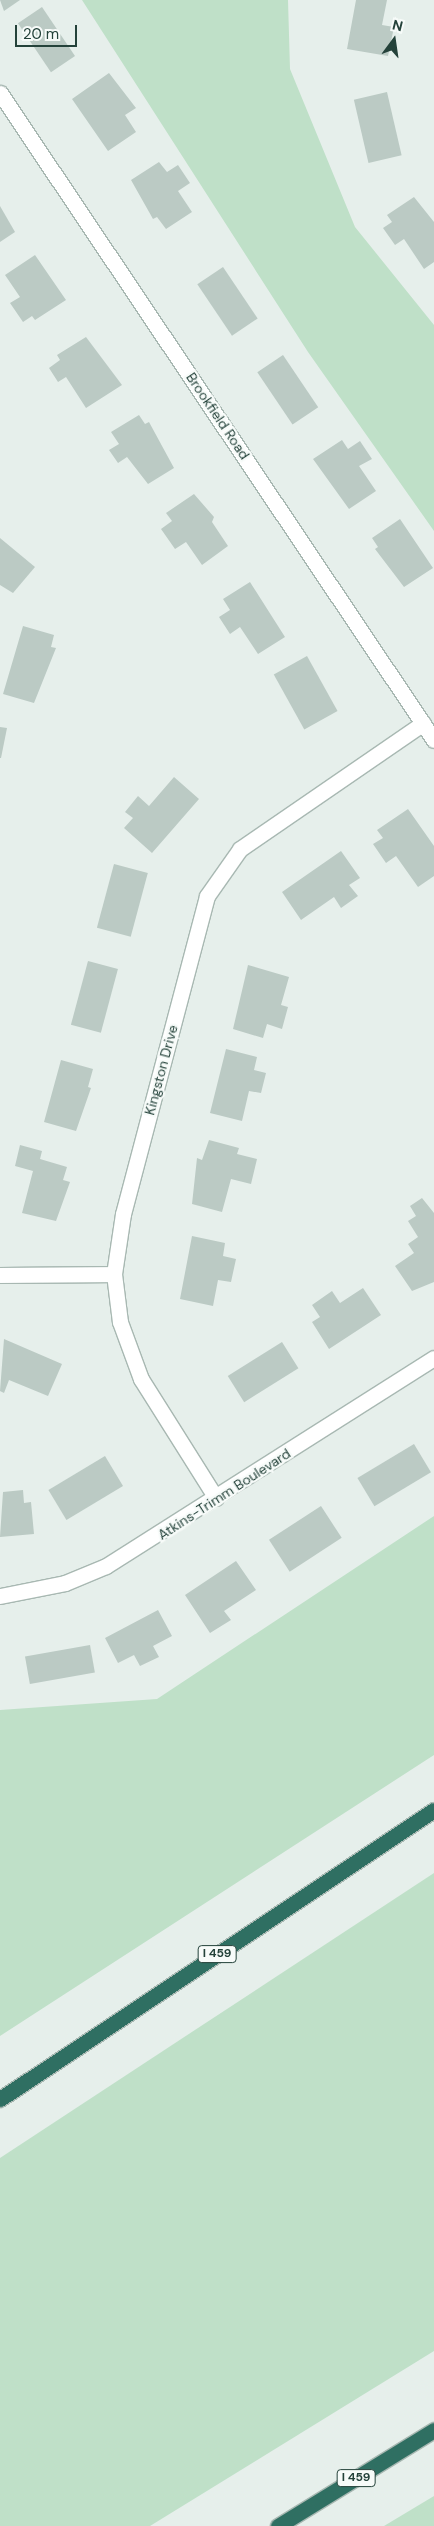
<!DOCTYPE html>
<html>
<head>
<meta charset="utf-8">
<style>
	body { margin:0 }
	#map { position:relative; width:434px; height:2526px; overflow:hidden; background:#e6efeb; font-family:"DM Sans",sans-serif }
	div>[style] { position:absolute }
	.green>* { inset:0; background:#bfe0c8 }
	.building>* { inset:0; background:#bbcac4; transform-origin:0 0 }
	.roads { filter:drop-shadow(1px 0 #a8b8b2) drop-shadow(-1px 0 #a8b8b2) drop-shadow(0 1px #a8b8b2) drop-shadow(0 -1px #a8b8b2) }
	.minor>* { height:15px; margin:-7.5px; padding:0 7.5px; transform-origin:7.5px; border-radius:7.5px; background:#fff }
	.highway>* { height:15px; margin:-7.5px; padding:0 7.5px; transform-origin:7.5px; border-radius:7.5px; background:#2f6f62 }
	span { translate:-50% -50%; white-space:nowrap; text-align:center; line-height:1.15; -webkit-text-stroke:4.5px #f7fbf9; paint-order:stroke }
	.shield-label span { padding:1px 4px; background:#f7fbf9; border:1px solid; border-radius:4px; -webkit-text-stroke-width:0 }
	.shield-label { font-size:12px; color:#24423a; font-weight:700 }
	.street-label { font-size:14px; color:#24423a }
	.north { position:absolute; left:369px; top:15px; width:50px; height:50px; -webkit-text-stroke:4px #f7fbf9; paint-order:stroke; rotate:14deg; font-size:14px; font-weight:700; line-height:20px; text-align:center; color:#24423a }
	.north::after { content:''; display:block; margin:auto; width:18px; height:22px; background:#24423a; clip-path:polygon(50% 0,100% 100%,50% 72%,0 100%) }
	.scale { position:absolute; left:15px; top:25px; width:62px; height:22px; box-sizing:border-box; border:2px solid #24423a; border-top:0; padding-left:6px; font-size:15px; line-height:18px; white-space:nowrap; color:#24423a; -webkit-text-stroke:4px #f7fbf9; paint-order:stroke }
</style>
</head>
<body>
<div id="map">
	<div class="green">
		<i style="clip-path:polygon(82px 0,288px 0,290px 69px,355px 227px,434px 325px,434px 531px,308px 352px)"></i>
		<i style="clip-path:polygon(434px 1516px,434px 1755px,0 2036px,0 1710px,157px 1699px)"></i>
		<i style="clip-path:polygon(434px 1873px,434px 2351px,150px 2526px,0 2526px,0 2158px)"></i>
		<i style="clip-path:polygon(434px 2496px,434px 2526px,384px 2526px)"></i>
	</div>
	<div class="building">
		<i style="clip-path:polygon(0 0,20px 0,4px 11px)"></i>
		<i style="clip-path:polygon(356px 0,387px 0,382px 25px,394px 27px,388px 56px,347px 49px)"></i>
		<i style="left:42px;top:7px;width:59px;height:29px;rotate:56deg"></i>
		<i style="clip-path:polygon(109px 73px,136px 108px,125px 115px,136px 132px,108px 151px,72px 99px)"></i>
		<i style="left:387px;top:92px;width:65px;height:34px;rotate:77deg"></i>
		<i style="clip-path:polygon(159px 162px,167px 172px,178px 165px,190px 183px,178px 191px,192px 212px,166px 229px,157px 217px,153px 219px,131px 180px)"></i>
		<i style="clip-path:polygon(414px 197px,434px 222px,434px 262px,424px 269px,404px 239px,395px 245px,383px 228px,392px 222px,387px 215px)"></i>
		<i style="clip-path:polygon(0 206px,15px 232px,0 242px)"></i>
		<i style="clip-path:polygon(35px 255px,66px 300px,35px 320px,32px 316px,23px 322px,10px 303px,20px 297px,5px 275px)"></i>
		<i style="left:223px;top:267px;width:62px;height:31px;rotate:56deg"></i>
		<i style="clip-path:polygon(86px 337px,122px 385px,86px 408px,66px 377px,58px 382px,49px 368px,60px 360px,57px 355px)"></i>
		<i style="left:283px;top:355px;width:63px;height:31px;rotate:56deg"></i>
		<i style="clip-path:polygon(139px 415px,145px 424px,149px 422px,174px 468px,148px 484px,127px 457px,118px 463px,109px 450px,119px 444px,111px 432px)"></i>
		<i style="clip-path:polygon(342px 440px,348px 449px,360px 441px,372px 459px,359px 466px,376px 491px,349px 509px,313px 459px)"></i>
		<i style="clip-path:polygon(194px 494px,214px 517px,212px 522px,228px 546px,202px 565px,186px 542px,175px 549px,161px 529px,172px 521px,166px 513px)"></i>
		<i style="clip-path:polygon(400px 519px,433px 568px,404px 587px,375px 549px,378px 547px,372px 538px)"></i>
		<i style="clip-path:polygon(0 538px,35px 567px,13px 593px,0 585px)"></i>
		<i style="clip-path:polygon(250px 582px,285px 637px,258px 654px,240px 627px,230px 634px,219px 617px,230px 610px,223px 599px)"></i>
		<i style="clip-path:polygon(23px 626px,54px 635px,51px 647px,56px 648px,34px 703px,3px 694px)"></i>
		<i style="left:307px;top:656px;width:63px;height:38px;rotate:61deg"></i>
		<i style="clip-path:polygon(0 727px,7px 728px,1px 758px,0 758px)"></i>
		<i style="clip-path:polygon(174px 777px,199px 799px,152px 853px,124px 828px,133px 818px,125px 812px,138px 796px,149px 806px)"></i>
		<i style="clip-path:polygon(408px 809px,434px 846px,434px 876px,418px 887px,396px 856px,386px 863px,373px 844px,383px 838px,377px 830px)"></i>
		<i style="clip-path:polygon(341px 851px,360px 878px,349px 885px,358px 896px,341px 908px,334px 897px,301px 920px,282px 892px)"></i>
		<i style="left:114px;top:864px;width:35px;height:66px;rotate:15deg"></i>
		<i style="left:88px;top:961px;width:31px;height:66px;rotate:15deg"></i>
		<i style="clip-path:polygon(248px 965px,289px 977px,281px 1005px,288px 1007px,282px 1029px,267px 1024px,263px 1038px,233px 1029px)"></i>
		<i style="clip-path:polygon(226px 1049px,257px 1057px,254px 1070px,266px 1073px,261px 1093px,249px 1091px,242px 1121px,210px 1113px)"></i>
		<i style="clip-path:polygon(61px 1060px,93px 1069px,88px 1087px,91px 1088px,76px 1131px,44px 1122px)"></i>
		<i style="clip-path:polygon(209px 1140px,239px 1148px,237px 1154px,257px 1159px,251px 1184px,231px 1179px,222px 1212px,192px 1204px,197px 1158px,202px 1160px)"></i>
		<i style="clip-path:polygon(20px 1145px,42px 1151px,40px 1159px,67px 1167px,63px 1180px,70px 1182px,56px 1221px,22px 1213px,33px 1171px,15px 1166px)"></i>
		<i style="clip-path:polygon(422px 1198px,434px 1213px,434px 1282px,412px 1291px,395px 1266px,414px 1253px,408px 1244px,418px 1237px,408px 1221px,416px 1216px,410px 1206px)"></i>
		<i style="clip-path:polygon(192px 1236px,225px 1243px,223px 1256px,236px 1259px,231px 1282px,218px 1280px,213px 1306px,180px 1299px)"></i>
		<i style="clip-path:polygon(363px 1288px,381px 1315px,329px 1349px,312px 1322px,320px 1317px,312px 1305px,332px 1291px,340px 1303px)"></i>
		<i style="clip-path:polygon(4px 1339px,62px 1364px,48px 1396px,9px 1380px,4px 1393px,0 1391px)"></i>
		<i style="left:282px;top:1342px;width:31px;height:64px;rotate:58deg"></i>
		<i style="left:414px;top:1444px;width:33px;height:66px;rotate:59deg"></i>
		<i style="left:105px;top:1456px;width:35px;height:66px;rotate:59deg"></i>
		<i style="clip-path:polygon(23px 1490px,24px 1503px,31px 1502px,34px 1534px,0 1537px,3px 1492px)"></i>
		<i style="left:321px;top:1506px;width:38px;height:62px;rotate:57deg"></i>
		<i style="clip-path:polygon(236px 1561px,256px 1590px,224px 1611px,231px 1620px,210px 1633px,185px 1595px)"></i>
		<i style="clip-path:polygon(158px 1610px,172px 1636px,153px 1646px,159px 1657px,140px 1666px,134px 1655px,118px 1663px,105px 1638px)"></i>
		<i style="left:90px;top:1645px;width:28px;height:66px;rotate:80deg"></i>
	</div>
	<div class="roads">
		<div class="minor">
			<i style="left:0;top:93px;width:779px;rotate:56.15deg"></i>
			<i style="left:0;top:1275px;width:114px;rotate:-0.5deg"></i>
			<i style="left:216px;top:1498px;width:141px;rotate:-122.2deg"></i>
			<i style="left:141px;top:1379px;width:61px;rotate:-110.2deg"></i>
			<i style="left:120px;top:1322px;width:48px;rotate:-97.1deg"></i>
			<i style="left:114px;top:1274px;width:61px;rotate:-81.5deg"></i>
			<i style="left:123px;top:1214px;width:329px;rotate:-75.2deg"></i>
			<i style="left:207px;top:896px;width:57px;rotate:-54.9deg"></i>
			<i style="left:240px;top:849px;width:222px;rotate:-34.5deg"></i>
			<i style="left:0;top:1596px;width:66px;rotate:-11.3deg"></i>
			<i style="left:65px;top:1583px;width:44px;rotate:-22.5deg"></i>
			<i style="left:106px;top:1566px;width:388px;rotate:-32.4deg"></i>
		</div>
		<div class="highway">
			<i style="left:0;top:2099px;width:521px;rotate:-33.66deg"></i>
			<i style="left:278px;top:2526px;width:183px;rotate:-31.6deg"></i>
		</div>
	</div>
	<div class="shield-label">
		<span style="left:217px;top:1954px">I 459</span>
		<span style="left:356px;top:2478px">I 459</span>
	</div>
	<div class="street-label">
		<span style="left:218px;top:416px;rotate:56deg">Brookfield Road</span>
		<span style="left:161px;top:1070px;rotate:-75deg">Kingston Drive</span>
		<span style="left:224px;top:1494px;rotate:-33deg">Atkins-Trimm Boulevard</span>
	</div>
	<div class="north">N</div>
	<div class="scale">20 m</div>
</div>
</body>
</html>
